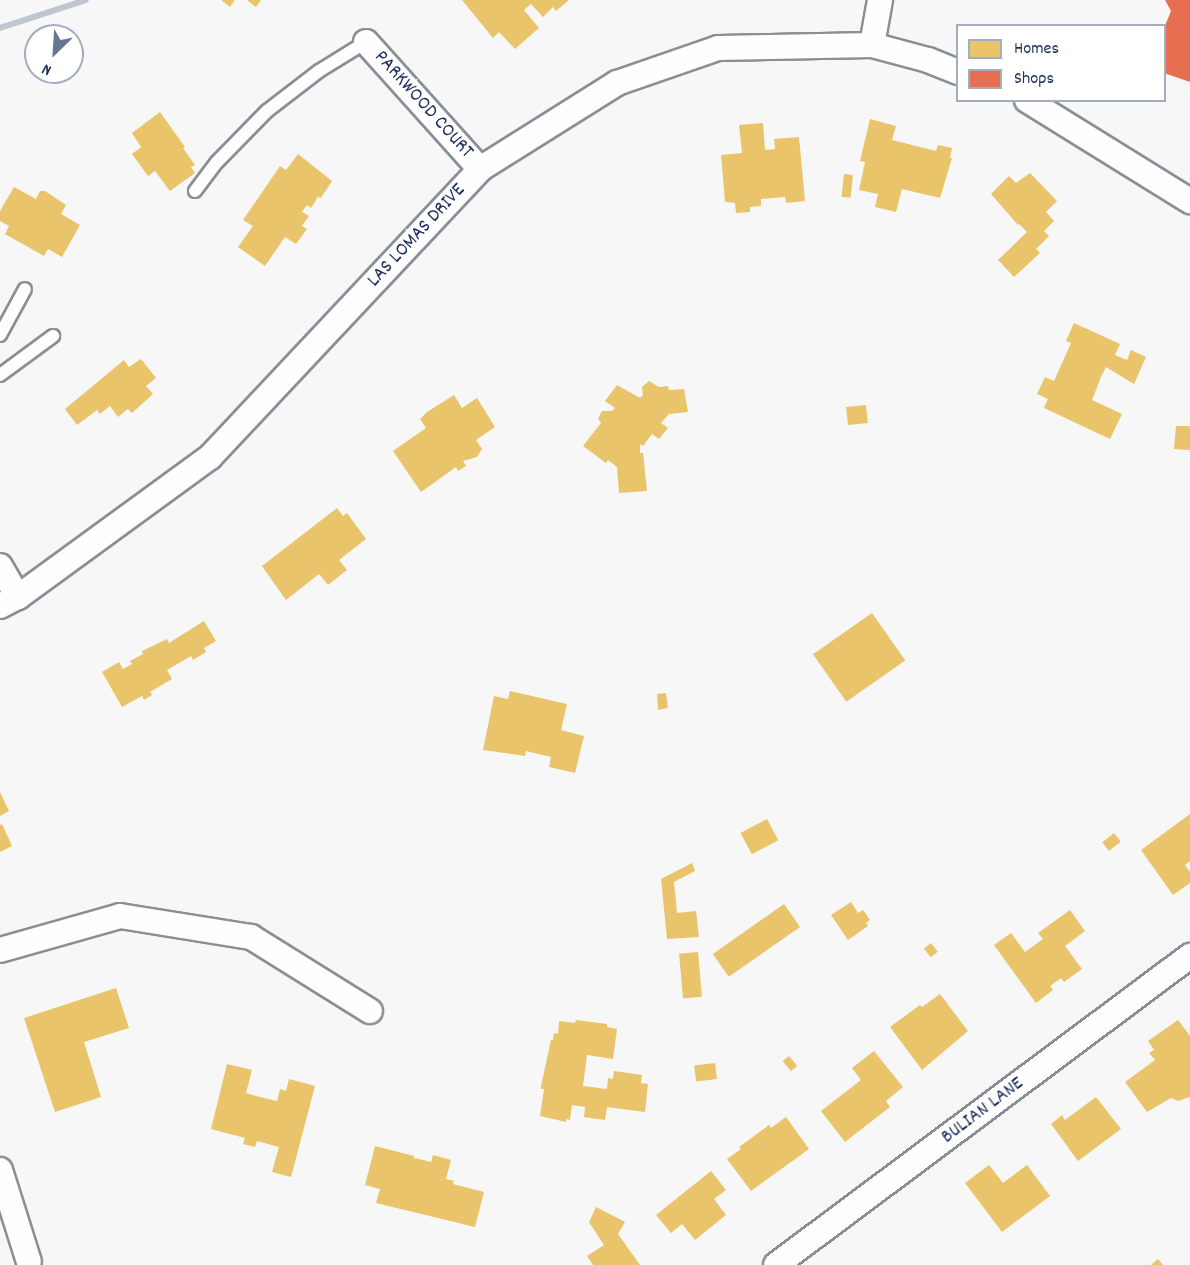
<!DOCTYPE html>
<html>
<head>
<meta charset="utf-8">
<style>
	body { margin:0 }
	#map { position:relative; width:1190px; height:1265px; overflow:hidden; background:#f7f7f8; font-family:Dekko,sans-serif }
	div>[style] { position:absolute }
	.homes>* { inset:0; background:#e9c46a; transform-origin:0 0 }
	.shops>* { inset:0; background:#e76f51 }
	.stream>* { height:6px; margin:-3px; padding:0 3px; transform-origin:3px; border-radius:3px; background:#c0c5d2 }
	.roads { filter:drop-shadow(2px 0 #8a8e97) drop-shadow(-2px 0 #8a8e97) drop-shadow(0 2px #8a8e97) drop-shadow(0 -2px #8a8e97) }
	.service>* { height:12px; margin:-6px; padding:0 6px; transform-origin:6px; border-radius:6px; background:#fefefe }
	.minor>* { height:24px; margin:-12px; padding:0 12px; transform-origin:12px; border-radius:12px; background:#fefefe }
	span { translate:-50% -50%; white-space:nowrap; text-align:center; line-height:1.15; -webkit-text-stroke:6px #fff; paint-order:stroke }
	.street-label { font-size:20px; color:#1b2f5e }
	.legend { position:absolute; left:956px; top:24px; width:210px; height:78px; box-sizing:border-box; background:#fff; border:2px solid #a4acbf; margin:0; padding:8px 10px; list-style:none; font-size:18px; color:#1b2f5e }
	.legend li { display:flex; align-items:center; gap:12px; height:30px }
	.legend b { width:30px; border:2px solid #a4acbf }
	.north { position:absolute; left:24px; top:24px; width:60px; height:60px; box-sizing:border-box; background:#fff; border:2px solid #a4acbf; border-radius:50%; rotate:205deg; font-size:16px; font-weight:700; line-height:24px; text-align:center; color:#1b2f5e }
	.north::after { content:''; display:block; margin:auto; width:21px; height:27px; background:#687594; clip-path:polygon(50% 0,100% 100%,50% 72%,0 100%) }
</style>
</head>
<body>
<div id="map">
	<div class="homes">
		<i style="clip-path:polygon(221px 0,235px 0,230px 7px)"></i>
		<i style="clip-path:polygon(247px 0,261px 0,256px 7px)"></i>
		<i style="clip-path:polygon(462px 0,569px 0,556px 11px,553px 7px,543px 17px,531px 4px,524px 10px,539px 28px,515px 49px,499px 32px,493px 38px)"></i>
		<i style="clip-path:polygon(160px 112px,185px 147px,183px 148px,195px 165px,191px 167px,195px 173px,170px 191px,155px 171px,148px 176px,132px 154px,141px 147px,132px 133px)"></i>
		<i style="clip-path:polygon(870px 119px,896px 126px,892px 140px,936px 151px,938px 145px,952px 148px,950px 158px,952px 158px,940px 198px,902px 189px,896px 212px,875px 207px,878px 194px,859px 190px,865px 162px,860px 161px)"></i>
		<i style="clip-path:polygon(763px 123px,765px 150px,775px 149px,774px 139px,799px 137px,805px 201px,786px 203px,785px 197px,761px 199px,761px 206px,750px 207px,750px 212px,736px 213px,735px 203px,725px 202px,721px 155px,742px 153px,739px 125px)"></i>
		<i style="clip-path:polygon(298px 154px,332px 181px,321px 198px,318px 197px,311px 208px,307px 205px,302px 212px,309px 216px,302px 226px,307px 229px,296px 244px,285px 237px,265px 266px,238px 247px,253px 226px,243px 220px,280px 166px,286px 170px)"></i>
		<i style="clip-path:polygon(1030px 173px,1057px 201px,1046px 212px,1054px 221px,1044px 231px,1049px 236px,1036px 249px,1040px 253px,1014px 277px,998px 260px,1027px 232px,1019px 224px,1018px 225px,991px 194px,1009px 176px,1016px 183px)"></i>
		<i style="left:844px;top:174px;width:9px;height:23px;rotate:6deg"></i>
		<i style="clip-path:polygon(14px 187px,36px 199px,40px 191px,45px 191px,66px 205px,61px 214px,80px 225px,62px 257px,48px 249px,44px 256px,5px 234px,9px 226px,0 221px,0 211px)"></i>
		<i style="clip-path:polygon(1074px 323px,1120px 344px,1115px 355px,1127px 360px,1131px 350px,1146px 357px,1134px 384px,1106px 367px,1101px 377px,1092px 400px,1122px 414px,1110px 439px,1044px 408px,1048px 399px,1037px 394px,1045px 377px,1054px 381px,1071px 343px,1066px 341px)"></i>
		<i style="clip-path:polygon(141px 359px,156px 378px,146px 386px,153px 394px,132px 413px,128px 409px,118px 417px,110px 406px,100px 414px,97px 410px,77px 425px,65px 409px,124px 360px,129px 367px)"></i>
		<i style="clip-path:polygon(649px 381px,659px 387px,668px 386px,669px 390px,684px 389px,688px 412px,669px 414px,661px 423px,668px 428px,659px 439px,652px 434px,643px 446px,640px 444px,640px 453px,643px 453px,647px 491px,619px 493px,617px 467px,608px 460px,606px 463px,583px 446px,601px 423px,598px 419px,602px 411px,612px 411px,615px 408px,605px 401px,617px 385px,640px 398px,643px 395px,642px 387px)"></i>
		<i style="clip-path:polygon(454px 395px,462px 408px,477px 398px,495px 427px,476px 440px,482px 449px,477px 457px,463px 461px,466px 466px,458px 471px,456px 467px,421px 492px,393px 451px,426px 428px,420px 419px,427px 412px)"></i>
		<i style="left:866px;top:405px;width:18px;height:20px;rotate:84deg"></i>
		<i style="clip-path:polygon(1176px 426px,1190px 426px,1190px 450px,1174px 449px)"></i>
		<i style="clip-path:polygon(337px 508px,343px 516px,347px 513px,366px 539px,339px 560px,347px 570px,328px 585px,319px 574px,286px 600px,262px 566px)"></i>
		<i style="left:872px;top:613px;width:58px;height:72px;rotate:55deg"></i>
		<i style="clip-path:polygon(204px 621px,216px 641px,204px 648px,206px 652px,193px 660px,191px 656px,167px 670px,172px 679px,150px 692px,152px 695px,144px 700px,142px 696px,122px 707px,102px 672px,119px 662px,123px 669px,132px 664px,130px 661px,143px 654px,142px 651px,167px 639px,169px 643px)"></i>
		<i style="clip-path:polygon(510px 691px,567px 704px,561px 730px,584px 736px,575px 773px,549px 767px,551px 757px,526px 751px,525px 756px,483px 750px,494px 696px,508px 699px)"></i>
		<i style="clip-path:polygon(666px 693px,668px 708px,658px 710px,657px 694px)"></i>
		<i style="clip-path:polygon(0 792px,9px 811px,0 816px)"></i>
		<i style="clip-path:polygon(1190px 814px,1190px 861px,1185px 865px,1190px 872px,1190px 883px,1173px 895px,1141px 850px)"></i>
		<i style="left:767px;top:819px;width:24px;height:30px;rotate:62deg"></i>
		<i style="clip-path:polygon(2px 824px,12px 846px,0 852px,0 825px)"></i>
		<i style="left:1114px;top:833px;width:11px;height:15px;rotate:52deg"></i>
		<i style="clip-path:polygon(692px 863px,695px 871px,674px 882px,677px 913px,696px 911px,699px 937px,667px 939px,661px 879px)"></i>
		<i style="clip-path:polygon(851px 902px,858px 913px,863px 910px,870px 920px,866px 923px,868px 926px,848px 940px,831px 915px)"></i>
		<i style="left:784px;top:904px;width:28px;height:87px;rotate:55deg"></i>
		<i style="clip-path:polygon(1070px 910px,1085px 931px,1065px 946px,1082px 969px,1064px 982px,1061px 978px,1050px 986px,1053px 990px,1036px 1003px,994px 945px,1011px 933px,1025px 952px,1043px 939px,1038px 933px)"></i>
		<i style="left:931px;top:943px;width:11px;height:9px;rotate:52deg"></i>
		<i style="left:698px;top:952px;width:45px;height:19px;rotate:85deg"></i>
		<i style="clip-path:polygon(116px 988px,129px 1028px,84px 1042px,101px 1097px,55px 1112px,24px 1018px)"></i>
		<i style="clip-path:polygon(940px 994px,968px 1031px,922px 1070px,890px 1027px,920px 1005px,922px 1007px)"></i>
		<i style="clip-path:polygon(576px 1020px,607px 1024px,607px 1027px,617px 1029px,613px 1059px,587px 1055px,583px 1086px,607px 1089px,608px 1078px,613px 1079px,614px 1071px,642px 1075px,641px 1083px,648px 1084px,645px 1112px,607px 1107px,605px 1120px,584px 1117px,585px 1107px,572px 1105px,570px 1120px,566px 1119px,566px 1122px,540px 1116px,544px 1089px,541px 1089px,541px 1086px,551px 1040px,553px 1040px,554px 1033px,558px 1034px,559px 1021px,575px 1023px)"></i>
		<i style="clip-path:polygon(1178px 1020px,1190px 1036px,1190px 1097px,1178px 1101px,1171px 1098px,1147px 1112px,1125px 1082px,1155px 1060px,1149px 1053px,1154px 1050px,1148px 1041px)"></i>
		<i style="clip-path:polygon(874px 1051px,903px 1087px,886px 1101px,890px 1107px,845px 1142px,821px 1111px,861px 1080px,852px 1068px)"></i>
		<i style="left:789px;top:1056px;width:13px;height:8px;rotate:51deg"></i>
		<i style="left:715px;top:1063px;width:16px;height:21px;rotate:83deg"></i>
		<i style="clip-path:polygon(227px 1064px,252px 1070px,246px 1093px,256px 1096px,277px 1101px,280px 1089px,286px 1091px,289px 1079px,315px 1086px,291px 1177px,272px 1172px,279px 1147px,257px 1141px,255px 1147px,243px 1144px,245px 1138px,211px 1129px)"></i>
		<i style="clip-path:polygon(1096px 1097px,1121px 1129px,1078px 1161px,1051px 1124px,1062px 1115px,1065px 1120px)"></i>
		<i style="clip-path:polygon(786px 1117px,809px 1149px,751px 1191px,727px 1159px,741px 1149px,739px 1147px,769px 1125px,771px 1128px)"></i>
		<i style="clip-path:polygon(375px 1146px,414px 1156px,414px 1161px,415px 1158px,431px 1162px,433px 1155px,451px 1160px,446px 1179px,454px 1181px,453px 1184px,484px 1192px,475px 1227px,376px 1203px,380px 1189px,365px 1185px)"></i>
		<i style="clip-path:polygon(989px 1165px,1003px 1183px,1027px 1165px,1050px 1196px,1002px 1232px,965px 1183px)"></i>
		<i style="clip-path:polygon(711px 1171px,726px 1190px,714px 1199px,726px 1215px,695px 1240px,682px 1224px,671px 1233px,656px 1215px)"></i>
		<i style="clip-path:polygon(596px 1207px,625px 1222px,618px 1234px,640px 1265px,593px 1265px,587px 1256px,604px 1245px,589px 1222px)"></i>
		<i style="clip-path:polygon(1158px 1259px,1163px 1265px,1151px 1265px)"></i>
	</div>
	<div class="shops">
		<i style="clip-path:polygon(1165px 0,1190px 0,1190px 82px,1164px 73px,1164px 28px,1171px 11px)"></i>
	</div>
	<div class="stream">
		<i style="left:0;top:28px;width:90px;rotate:-18deg"></i>
	</div>
	<div class="roads">
		<div class="service">
			<i style="left:195px;top:191px;width:36px;rotate:-53deg"></i>
			<i style="left:217px;top:162px;width:71px;rotate:-45.6deg"></i>
			<i style="left:267px;top:111px;width:66px;rotate:-37.6deg"></i>
			<i style="left:319px;top:71px;width:55px;rotate:-31.7deg"></i>
			<i style="left:0;top:335px;width:52px;rotate:-61.5deg"></i>
			<i style="left:0;top:375px;width:66px;rotate:-36.3deg"></i>
		</div>
		<div class="minor">
			<i style="left:366px;top:42px;width:171px;rotate:48.1deg"></i>
			<i style="left:872px;top:45px;width:46px;rotate:-79.9deg"></i>
			<i style="left:1027px;top:100px;width:192px;rotate:31.8deg"></i>
			<i style="left:0;top:566px;width:36px;rotate:60deg"></i>
			<i style="left:0;top:606px;width:20px;rotate:-27deg"></i>
			<i style="left:18px;top:597px;width:238px;rotate:-36.1deg"></i>
			<i style="left:210px;top:457px;width:395px;rotate:-46.8deg"></i>
			<i style="left:480px;top:169px;width:162px;rotate:-32.1deg"></i>
			<i style="left:617px;top:83px;width:107px;rotate:-19.1deg"></i>
			<i style="left:718px;top:48px;width:154px;rotate:-1.1deg"></i>
			<i style="left:872px;top:45px;width:58px;rotate:15deg"></i>
			<i style="left:928px;top:60px;width:32px;rotate:22deg"></i>
			<i style="left:0;top:950px;width:125px;rotate:-15.8deg"></i>
			<i style="left:120px;top:916px;width:133px;rotate:9.1deg"></i>
			<i style="left:251px;top:937px;width:140px;rotate:31.9deg"></i>
			<i style="left:0;top:1170px;width:96px;rotate:72.5deg"></i>
			<i style="left:776px;top:1265px;width:517px;rotate:-36.74deg"></i>
		</div>
	</div>
	<div class="street-label">
		<span style="left:423px;top:105px;rotate:48deg">PARKWOOD COURT</span>
		<span style="left:417px;top:236px;rotate:-47deg">LAS LOMAS DRIVE</span>
		<span style="left:983px;top:1111px;rotate:-37deg">BULIAN LANE</span>
	</div>
	<ul class="legend">
	<li><b style="height:16px;background:#e9c46a"></b>Homes</li>
	<li><b style="height:16px;background:#e76f51"></b>Shops</li>
	</ul>
	<div class="north">N</div>
</div>
</body>
</html>
